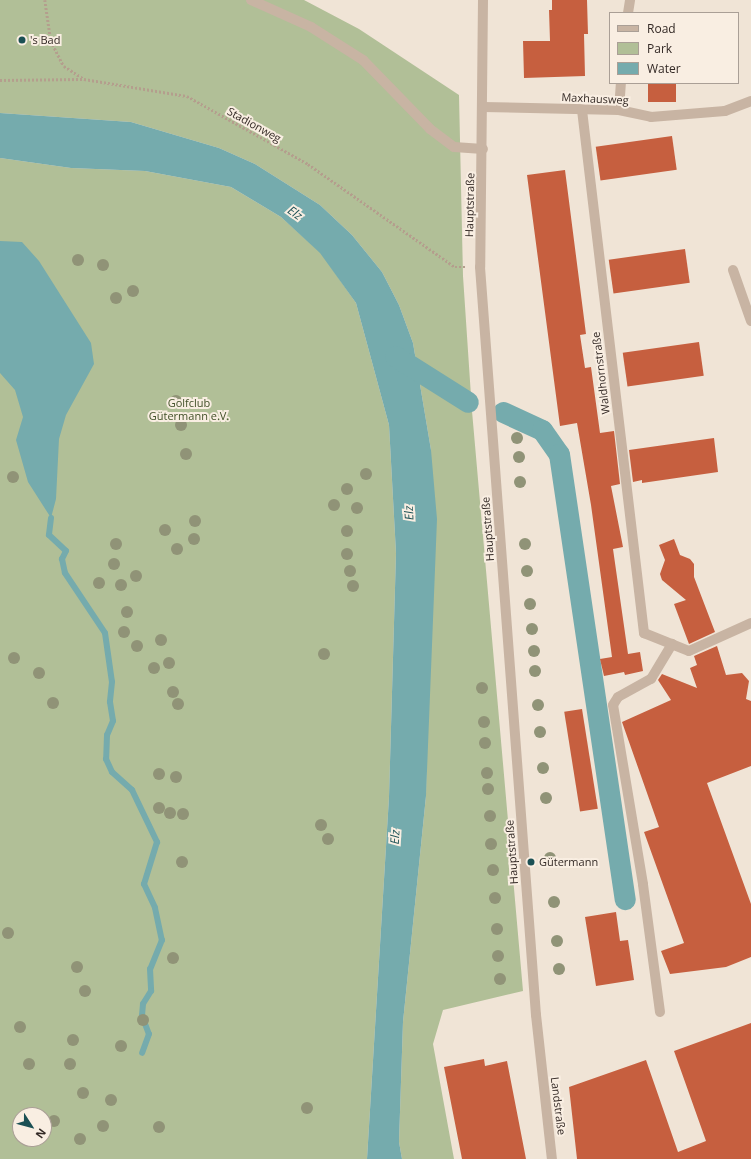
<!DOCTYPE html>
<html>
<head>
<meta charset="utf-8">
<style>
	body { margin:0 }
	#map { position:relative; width:751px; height:1159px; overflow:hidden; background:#f0e4d6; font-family:"Open Sans",sans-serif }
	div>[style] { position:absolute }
	.green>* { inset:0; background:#b1bf97 }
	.water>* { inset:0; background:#75abad }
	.stream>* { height:6px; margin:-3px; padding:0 3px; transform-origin:3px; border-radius:3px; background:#75abad }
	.canal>* { height:21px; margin:-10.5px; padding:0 10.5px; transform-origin:10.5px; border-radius:10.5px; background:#75abad }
	.building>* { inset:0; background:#c65f3f; transform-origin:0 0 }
	.path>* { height:2.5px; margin-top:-1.25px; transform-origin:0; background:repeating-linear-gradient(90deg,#b49e8d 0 2px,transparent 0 4px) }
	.minor>* { height:10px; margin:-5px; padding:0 5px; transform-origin:5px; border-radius:5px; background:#c8b4a3 }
	.trees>* { width:12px; height:12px; margin:-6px; border-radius:50%; background:#909377 }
	.dots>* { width:11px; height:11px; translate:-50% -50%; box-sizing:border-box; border:2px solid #f9eee2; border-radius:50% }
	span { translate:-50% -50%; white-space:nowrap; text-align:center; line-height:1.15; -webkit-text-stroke:4px #f9eee2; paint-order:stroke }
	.poi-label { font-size:11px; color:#332925 }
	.left { translate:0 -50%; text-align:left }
	.street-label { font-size:11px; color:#332925 }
	.park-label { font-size:11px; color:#425129 }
	.water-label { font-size:12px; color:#1b5054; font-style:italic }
	.legend { position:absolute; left:609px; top:12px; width:130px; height:72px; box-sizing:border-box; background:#f9eee2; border:1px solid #aa9f96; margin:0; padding:5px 7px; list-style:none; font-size:12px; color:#332925 }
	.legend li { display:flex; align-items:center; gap:8px; height:20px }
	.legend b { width:20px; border:1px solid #aa9f96 }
	.north { position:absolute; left:12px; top:1107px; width:40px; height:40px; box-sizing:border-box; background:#f9eee2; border:1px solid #aa9f96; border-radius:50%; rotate:126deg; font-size:11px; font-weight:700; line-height:16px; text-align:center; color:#332925 }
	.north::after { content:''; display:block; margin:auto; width:14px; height:18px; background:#1b5054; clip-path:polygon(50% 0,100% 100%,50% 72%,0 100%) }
</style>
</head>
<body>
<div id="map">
	<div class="green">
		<i style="clip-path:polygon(0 0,304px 0,359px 29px,459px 95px,463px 276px,472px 411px,523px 991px,443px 1010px,433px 1044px,454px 1159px,402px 1159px,399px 1142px,403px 1022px,426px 796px,431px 450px,413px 343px,399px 305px,382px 272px,352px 235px,320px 205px,255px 164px,219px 148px,131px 122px,0 113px)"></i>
		<i style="clip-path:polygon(evenodd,0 158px,71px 168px,145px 171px,231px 187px,281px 217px,321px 253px,356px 303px,389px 425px,396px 553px,389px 797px,367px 1159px,0 1159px,0 158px,20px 1115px,44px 1115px,44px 1139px,20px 1139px,20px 1115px)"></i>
	</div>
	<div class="water">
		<i style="clip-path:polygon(0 113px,131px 122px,219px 148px,255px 164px,320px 205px,352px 235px,382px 272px,399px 305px,413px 343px,431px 450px,437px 519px,426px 796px,403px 1022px,399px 1142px,402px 1159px,367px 1159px,389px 797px,396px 553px,389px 425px,356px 303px,320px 253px,281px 217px,231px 187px,145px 171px,71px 168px,0 158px)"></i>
		<i style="clip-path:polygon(0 241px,22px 242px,39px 261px,91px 343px,94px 364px,66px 415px,59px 439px,56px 499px,51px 518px,28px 482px,16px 440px,23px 417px,15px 390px,0 373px)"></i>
	</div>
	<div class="stream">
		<i style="left:51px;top:518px;width:17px;rotate:97deg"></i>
		<i style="left:49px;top:535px;width:23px;rotate:43deg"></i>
		<i style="left:66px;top:551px;width:9px;rotate:117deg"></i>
		<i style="left:62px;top:559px;width:14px;rotate:78deg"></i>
		<i style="left:65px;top:573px;width:72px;rotate:56.3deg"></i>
		<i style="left:105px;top:633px;width:49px;rotate:81.9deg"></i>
		<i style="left:112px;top:682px;width:20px;rotate:96deg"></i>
		<i style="left:110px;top:702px;width:19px;rotate:81deg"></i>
		<i style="left:113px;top:721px;width:15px;rotate:113deg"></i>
		<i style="left:107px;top:735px;width:24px;rotate:92deg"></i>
		<i style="left:106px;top:759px;width:14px;rotate:65deg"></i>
		<i style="left:112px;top:772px;width:27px;rotate:42deg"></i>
		<i style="left:132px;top:790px;width:58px;rotate:64.3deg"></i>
		<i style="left:157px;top:842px;width:44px;rotate:107.2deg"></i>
		<i style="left:144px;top:884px;width:26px;rotate:65deg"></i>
		<i style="left:155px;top:908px;width:33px;rotate:78deg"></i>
		<i style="left:162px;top:940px;width:31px;rotate:112deg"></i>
		<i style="left:150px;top:969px;width:22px;rotate:87deg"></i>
		<i style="left:151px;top:991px;width:15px;rotate:122deg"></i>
		<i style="left:143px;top:1004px;width:12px;rotate:95deg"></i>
		<i style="left:142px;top:1016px;width:19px;rotate:69deg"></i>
		<i style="left:149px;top:1034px;width:20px;rotate:110deg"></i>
	</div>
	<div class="canal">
		<i style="left:395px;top:356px;width:86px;rotate:32.2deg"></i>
		<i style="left:503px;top:412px;width:43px;rotate:24.8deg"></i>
		<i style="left:542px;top:430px;width:29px;rotate:55deg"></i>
		<i style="left:559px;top:454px;width:450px;rotate:81.6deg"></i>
	</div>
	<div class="building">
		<i style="clip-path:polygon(552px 0,587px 0,588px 34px,584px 34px,585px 76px,524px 78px,523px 41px,550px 41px,549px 10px,552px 10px)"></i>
		<i style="left:648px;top:83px;width:28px;height:19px"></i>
		<i style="left:672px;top:136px;width:34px;height:77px;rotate:82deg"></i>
		<i style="clip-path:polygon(565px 170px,586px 334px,580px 335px,585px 368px,591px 367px,600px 433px,614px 431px,620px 484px,611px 486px,623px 547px,613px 549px,628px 654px,640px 652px,643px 671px,625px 675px,624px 672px,604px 676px,600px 659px,612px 657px,591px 505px,577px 423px,560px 426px,527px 175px)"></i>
		<i style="left:685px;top:249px;width:34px;height:77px;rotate:82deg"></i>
		<i style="left:699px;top:342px;width:34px;height:77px;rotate:82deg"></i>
		<i style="clip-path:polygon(714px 438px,718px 472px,642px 483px,642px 480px,633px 482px,629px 450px)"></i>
		<i style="clip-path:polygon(674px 539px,680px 555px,690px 559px,694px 564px,694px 577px,715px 632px,689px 644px,674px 604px,686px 600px,662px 580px,660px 574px,665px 560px,659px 545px)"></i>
		<i style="clip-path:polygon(717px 646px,726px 675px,742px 673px,749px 681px,746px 699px,751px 701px,751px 766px,707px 783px,751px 904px,751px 957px,726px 967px,670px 974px,661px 951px,684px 943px,644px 832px,659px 827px,622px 722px,671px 700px,658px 680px,662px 674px,697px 688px,690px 668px,697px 665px,694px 656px)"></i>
		<i style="left:582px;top:709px;width:101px;height:18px;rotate:81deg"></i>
		<i style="clip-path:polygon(616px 912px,620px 941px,628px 940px,634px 980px,596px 986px,585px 917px)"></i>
		<i style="clip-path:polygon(751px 1023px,751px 1159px,577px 1159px,569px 1087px,646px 1060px,678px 1152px,706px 1141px,674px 1051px)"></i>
		<i style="clip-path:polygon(484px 1059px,485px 1066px,507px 1061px,526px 1159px,462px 1159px,444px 1067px)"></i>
	</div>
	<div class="path">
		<i style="left:45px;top:0;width:41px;rotate:81.7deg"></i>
		<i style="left:51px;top:41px;width:28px;rotate:63deg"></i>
		<i style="left:64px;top:66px;width:24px;rotate:33deg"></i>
		<i style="left:84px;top:79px;width:104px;rotate:9.4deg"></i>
		<i style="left:187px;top:96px;width:139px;rotate:29.3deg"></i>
		<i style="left:308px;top:164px;width:179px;rotate:35deg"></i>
		<i style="left:455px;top:267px;width:11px"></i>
		<i style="left:0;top:80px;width:83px;rotate:-0.7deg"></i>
	</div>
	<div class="minor">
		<i style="left:251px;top:0;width:66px;rotate:24.2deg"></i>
		<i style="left:311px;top:27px;width:62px;rotate:32.4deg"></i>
		<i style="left:363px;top:60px;width:96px;rotate:45.8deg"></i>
		<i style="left:430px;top:129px;width:30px;rotate:37deg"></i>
		<i style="left:454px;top:147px;width:29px;rotate:4deg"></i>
		<i style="left:483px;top:0;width:267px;rotate:90.6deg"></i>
		<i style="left:480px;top:267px;width:750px;rotate:85.72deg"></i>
		<i style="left:536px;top:1015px;width:145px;rotate:83.7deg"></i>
		<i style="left:628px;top:13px;width:13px;rotate:-81deg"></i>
		<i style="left:483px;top:107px;width:136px;rotate:1.3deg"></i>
		<i style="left:619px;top:110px;width:33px;rotate:12deg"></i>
		<i style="left:651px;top:117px;width:74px;rotate:-4.6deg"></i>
		<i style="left:725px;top:111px;width:28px;rotate:-21deg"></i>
		<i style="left:582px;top:110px;width:527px;rotate:83.24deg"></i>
		<i style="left:644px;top:633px;width:48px;rotate:21.8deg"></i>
		<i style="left:689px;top:651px;width:68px;rotate:-24.3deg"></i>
		<i style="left:619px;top:110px;width:27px;rotate:-86deg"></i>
		<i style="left:733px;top:270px;width:54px;rotate:70.6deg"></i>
		<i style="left:660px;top:1012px;width:129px;rotate:-97.6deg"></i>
		<i style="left:643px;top:884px;width:181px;rotate:-99.5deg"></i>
		<i style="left:613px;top:705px;width:9px;rotate:-58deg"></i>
		<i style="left:618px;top:697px;width:38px;rotate:-29deg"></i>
		<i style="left:651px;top:679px;width:41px;rotate:-59deg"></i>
	</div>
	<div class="trees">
		<i style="left:78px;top:260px"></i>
		<i style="left:103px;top:265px"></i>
		<i style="left:133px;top:291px"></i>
		<i style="left:116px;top:298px"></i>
		<i style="left:176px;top:401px"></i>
		<i style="left:181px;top:425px"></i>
		<i style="left:517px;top:438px"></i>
		<i style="left:186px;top:454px"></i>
		<i style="left:519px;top:457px"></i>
		<i style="left:366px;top:474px"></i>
		<i style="left:13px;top:477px"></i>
		<i style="left:520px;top:482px"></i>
		<i style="left:347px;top:489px"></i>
		<i style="left:334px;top:505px"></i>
		<i style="left:357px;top:508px"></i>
		<i style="left:195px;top:521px"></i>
		<i style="left:165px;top:530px"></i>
		<i style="left:347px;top:531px"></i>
		<i style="left:194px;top:539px"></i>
		<i style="left:116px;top:544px"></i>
		<i style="left:525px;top:544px"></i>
		<i style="left:177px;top:549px"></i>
		<i style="left:347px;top:554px"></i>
		<i style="left:114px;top:564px"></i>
		<i style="left:350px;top:571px"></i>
		<i style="left:527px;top:571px"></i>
		<i style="left:136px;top:576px"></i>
		<i style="left:99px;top:583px"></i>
		<i style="left:121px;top:585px"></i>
		<i style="left:353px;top:586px"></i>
		<i style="left:530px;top:604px"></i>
		<i style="left:127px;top:612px"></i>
		<i style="left:532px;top:629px"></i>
		<i style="left:124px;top:632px"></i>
		<i style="left:161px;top:640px"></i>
		<i style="left:137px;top:646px"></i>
		<i style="left:534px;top:651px"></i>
		<i style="left:324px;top:654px"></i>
		<i style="left:14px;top:658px"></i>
		<i style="left:169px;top:663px"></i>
		<i style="left:154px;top:668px"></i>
		<i style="left:535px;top:671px"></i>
		<i style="left:39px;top:673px"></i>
		<i style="left:482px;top:688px"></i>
		<i style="left:173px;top:692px"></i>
		<i style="left:53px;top:703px"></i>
		<i style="left:178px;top:704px"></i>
		<i style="left:538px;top:705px"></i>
		<i style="left:484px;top:722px"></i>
		<i style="left:540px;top:732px"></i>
		<i style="left:485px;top:743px"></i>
		<i style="left:543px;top:768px"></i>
		<i style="left:487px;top:773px"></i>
		<i style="left:159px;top:774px"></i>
		<i style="left:176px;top:777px"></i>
		<i style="left:488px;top:789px"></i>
		<i style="left:546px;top:798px"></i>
		<i style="left:159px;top:808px"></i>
		<i style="left:170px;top:813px"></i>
		<i style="left:183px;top:814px"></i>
		<i style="left:490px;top:816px"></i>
		<i style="left:321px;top:825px"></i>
		<i style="left:328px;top:839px"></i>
		<i style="left:491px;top:844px"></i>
		<i style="left:550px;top:858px"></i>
		<i style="left:182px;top:862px"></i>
		<i style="left:493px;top:870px"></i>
		<i style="left:495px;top:898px"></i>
		<i style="left:554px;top:902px"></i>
		<i style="left:497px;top:929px"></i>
		<i style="left:8px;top:933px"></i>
		<i style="left:557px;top:941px"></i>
		<i style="left:498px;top:956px"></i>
		<i style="left:173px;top:958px"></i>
		<i style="left:77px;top:967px"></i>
		<i style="left:559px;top:969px"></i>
		<i style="left:500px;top:979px"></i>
		<i style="left:85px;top:991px"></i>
		<i style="left:143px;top:1020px"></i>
		<i style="left:20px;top:1027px"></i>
		<i style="left:73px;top:1040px"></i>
		<i style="left:121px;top:1046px"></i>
		<i style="left:29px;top:1064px"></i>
		<i style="left:70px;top:1064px"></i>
		<i style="left:83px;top:1093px"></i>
		<i style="left:111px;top:1100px"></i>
		<i style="left:307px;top:1108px"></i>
		<i style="left:54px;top:1121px"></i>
		<i style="left:103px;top:1126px"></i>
		<i style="left:159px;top:1127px"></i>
		<i style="left:80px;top:1139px"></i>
	</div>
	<div class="dots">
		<i style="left:22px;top:40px;background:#1b5054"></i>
		<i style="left:531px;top:862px;background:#1b5054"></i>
	</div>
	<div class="poi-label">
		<span class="left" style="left:30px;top:40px">'s Bad</span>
		<span class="left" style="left:539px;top:862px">Gütermann</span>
	</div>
	<div class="street-label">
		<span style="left:595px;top:99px;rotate:3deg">Maxhausweg</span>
		<span style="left:254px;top:125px;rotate:29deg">Stadionweg</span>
		<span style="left:470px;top:205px;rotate:-89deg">Hauptstraße</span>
		<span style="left:601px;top:373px;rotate:-97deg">Waldhornstraße</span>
		<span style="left:488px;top:529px;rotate:-94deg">Hauptstraße</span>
		<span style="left:512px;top:852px;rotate:-94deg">Hauptstraße</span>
		<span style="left:558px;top:1106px;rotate:83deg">Landstraße</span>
	</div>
	<div class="park-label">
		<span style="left:189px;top:410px">Golfclub<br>Gütermann e.V.</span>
	</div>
	<div class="water-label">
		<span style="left:295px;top:213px;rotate:35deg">Elz</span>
		<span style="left:409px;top:513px;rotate:-93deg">Elz</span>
		<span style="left:395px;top:837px;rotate:-87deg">Elz</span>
	</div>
	<ul class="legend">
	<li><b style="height:5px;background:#c8b4a3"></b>Road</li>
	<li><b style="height:11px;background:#b1bf97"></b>Park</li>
	<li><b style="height:11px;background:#75abad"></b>Water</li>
	</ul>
	<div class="north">N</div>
</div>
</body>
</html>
